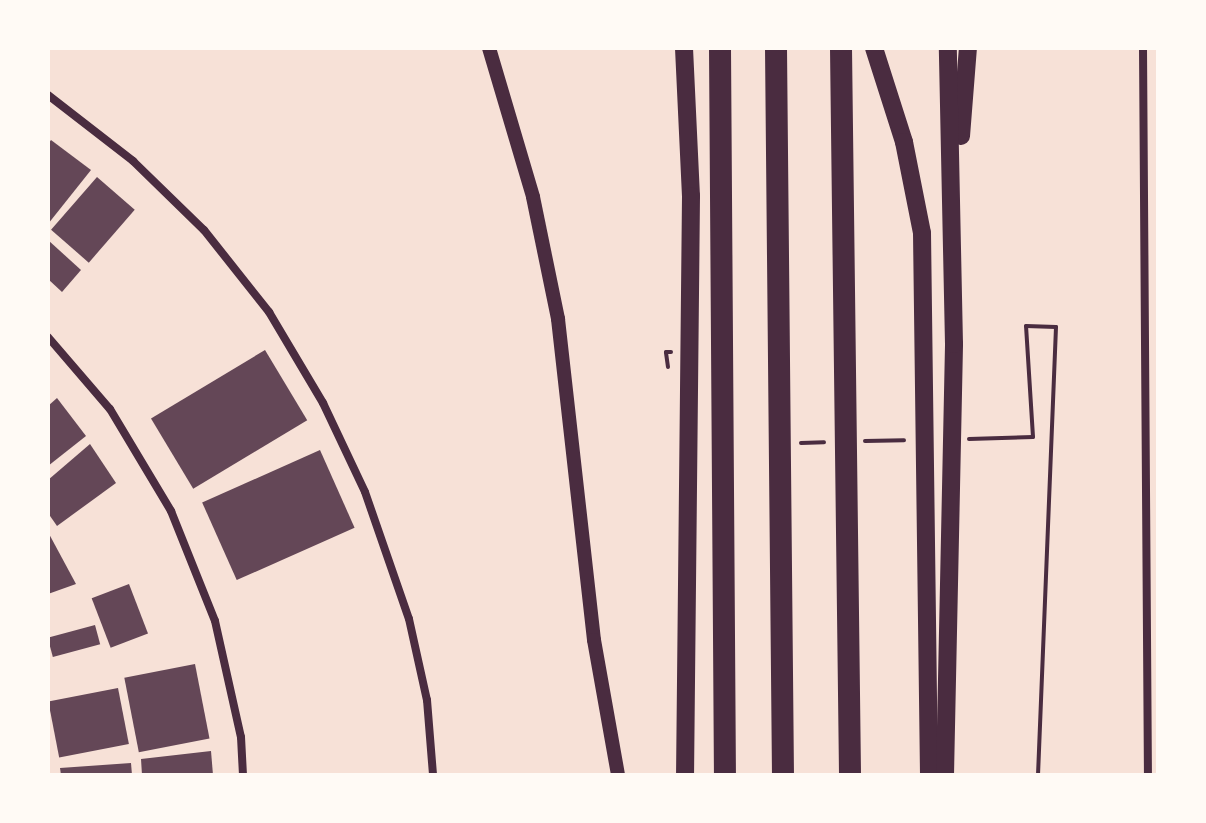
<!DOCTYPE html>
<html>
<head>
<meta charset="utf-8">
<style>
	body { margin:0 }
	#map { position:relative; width:1206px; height:823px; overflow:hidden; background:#f7e1d7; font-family:Figtree,sans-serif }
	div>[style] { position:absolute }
	.building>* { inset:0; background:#644757; transform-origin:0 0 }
	.path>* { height:4px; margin:-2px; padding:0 2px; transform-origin:2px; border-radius:2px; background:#4a2c40 }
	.minor>* { height:8px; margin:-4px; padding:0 4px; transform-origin:4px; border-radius:4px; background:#4a2c40 }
	.tertiary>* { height:14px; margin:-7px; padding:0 7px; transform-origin:7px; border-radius:7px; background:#4a2c40 }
	.primary>* { height:18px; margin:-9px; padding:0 9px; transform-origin:9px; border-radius:9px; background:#4a2c40 }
	.motorway>* { height:22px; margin:-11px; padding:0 11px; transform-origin:11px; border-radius:11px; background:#4a2c40 }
	span { translate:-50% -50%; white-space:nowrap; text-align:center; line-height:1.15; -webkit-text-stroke:8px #fffaf5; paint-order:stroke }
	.frame { position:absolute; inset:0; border:50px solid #fffaf5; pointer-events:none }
</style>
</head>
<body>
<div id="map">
	<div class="building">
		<i style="clip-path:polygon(51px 140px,91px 170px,48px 224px,48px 144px)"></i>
		<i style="left:97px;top:177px;width:50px;height:70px;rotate:41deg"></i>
		<i style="clip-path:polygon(48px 240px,81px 270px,62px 292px,48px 279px)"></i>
		<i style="left:265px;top:350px;width:82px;height:133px;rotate:59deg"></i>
		<i style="clip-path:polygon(57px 398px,86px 436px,48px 466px,48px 406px)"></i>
		<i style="clip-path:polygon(90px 444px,116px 483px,57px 526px,48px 513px,48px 480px)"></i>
		<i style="left:320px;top:450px;width:85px;height:129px;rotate:66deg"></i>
		<i style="clip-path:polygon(48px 532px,76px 584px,48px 594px)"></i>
		<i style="left:129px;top:584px;width:53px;height:40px;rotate:69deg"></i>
		<i style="left:95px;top:625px;width:20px;height:49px;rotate:75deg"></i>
		<i style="left:195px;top:664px;width:76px;height:72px;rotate:79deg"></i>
		<i style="left:118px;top:688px;width:57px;height:71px;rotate:79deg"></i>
		<i style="clip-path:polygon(211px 751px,213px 775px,142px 775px,141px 759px)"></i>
		<i style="clip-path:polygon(131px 763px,132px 775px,61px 775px,60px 768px)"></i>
	</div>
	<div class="path">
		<i style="left:668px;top:367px;width:15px;rotate:-98deg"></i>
		<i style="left:666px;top:352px;width:5px"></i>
		<i style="left:969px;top:439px;width:64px;rotate:-1.8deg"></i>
		<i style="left:1033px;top:437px;width:111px;rotate:-93.6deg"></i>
		<i style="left:1026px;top:326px;width:30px;rotate:2deg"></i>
		<i style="left:1056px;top:327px;width:448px;rotate:92.3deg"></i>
		<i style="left:865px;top:441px;width:39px;rotate:-1deg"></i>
		<i style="left:801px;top:443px;width:23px;rotate:-2deg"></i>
	</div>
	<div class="minor">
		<i style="left:1143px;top:48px;width:727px;rotate:89.61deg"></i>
		<i style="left:48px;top:95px;width:108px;rotate:37.8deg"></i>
		<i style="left:133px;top:161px;width:99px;rotate:44.2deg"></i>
		<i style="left:204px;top:230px;width:105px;rotate:51.6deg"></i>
		<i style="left:269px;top:312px;width:106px;rotate:59.3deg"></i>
		<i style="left:323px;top:403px;width:98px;rotate:64.7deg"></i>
		<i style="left:365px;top:492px;width:134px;rotate:70.9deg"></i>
		<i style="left:409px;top:619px;width:83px;rotate:77.5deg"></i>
		<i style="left:427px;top:700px;width:75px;rotate:85.4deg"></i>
		<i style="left:48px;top:337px;width:95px;rotate:49.3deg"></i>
		<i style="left:110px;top:409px;width:119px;rotate:59.1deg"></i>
		<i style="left:171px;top:511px;width:118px;rotate:68.2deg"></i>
		<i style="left:215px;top:621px;width:119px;rotate:77.4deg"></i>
		<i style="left:241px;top:737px;width:38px;rotate:87deg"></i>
	</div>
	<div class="tertiary">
		<i style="left:489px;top:48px;width:155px;rotate:73.5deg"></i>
		<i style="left:533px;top:197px;width:125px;rotate:78.4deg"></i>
		<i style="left:558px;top:319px;width:323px;rotate:83.6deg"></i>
		<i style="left:594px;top:640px;width:137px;rotate:79.9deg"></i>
	</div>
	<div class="primary">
		<i style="left:684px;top:48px;width:148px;rotate:87.3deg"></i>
		<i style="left:691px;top:196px;width:579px;rotate:90.59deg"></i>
		<i style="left:874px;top:48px;width:99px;rotate:72.3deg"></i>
		<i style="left:904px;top:142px;width:93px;rotate:78.8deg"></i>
		<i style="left:922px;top:233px;width:542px;rotate:89.26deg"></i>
		<i style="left:961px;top:136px;width:88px;rotate:-85.5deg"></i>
		<i style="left:945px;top:775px;width:431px;rotate:-88.8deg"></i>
		<i style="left:954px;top:344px;width:296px;rotate:-91.2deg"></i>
	</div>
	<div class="motorway">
		<i style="left:720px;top:48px;width:727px;rotate:89.61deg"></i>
		<i style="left:776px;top:48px;width:727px;rotate:89.45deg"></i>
		<i style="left:841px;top:48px;width:727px;rotate:89.29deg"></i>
	</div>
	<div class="frame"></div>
</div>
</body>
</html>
